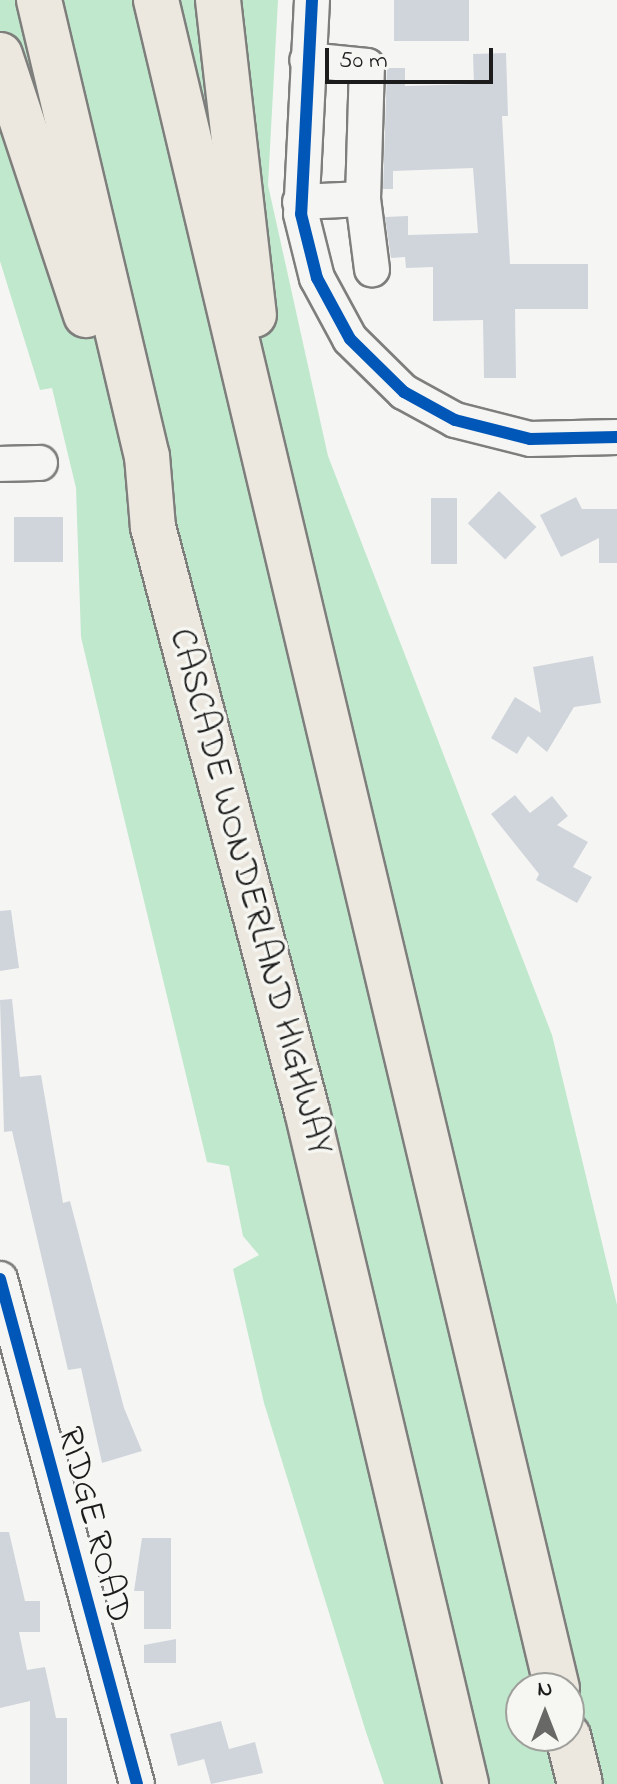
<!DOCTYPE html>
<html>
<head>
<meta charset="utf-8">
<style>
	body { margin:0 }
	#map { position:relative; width:617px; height:1784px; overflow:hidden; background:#f5f5f3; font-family:"Indie Flower",sans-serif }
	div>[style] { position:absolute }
	.green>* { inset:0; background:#c0e8cd }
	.building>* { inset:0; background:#d0d5dc; transform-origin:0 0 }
	.roads { filter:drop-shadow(2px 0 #7e7e7d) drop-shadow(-2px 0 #7e7e7d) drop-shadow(0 2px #7e7e7d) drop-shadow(0 -2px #7e7e7d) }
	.minor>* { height:34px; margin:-17px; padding:0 17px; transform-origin:17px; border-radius:17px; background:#f5f5f3 }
	.highway>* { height:44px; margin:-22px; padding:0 22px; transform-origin:22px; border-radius:22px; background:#ece8df }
	.cycleway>* { height:12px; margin:-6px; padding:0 6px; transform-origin:6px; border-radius:6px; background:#0057b8 }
	span { translate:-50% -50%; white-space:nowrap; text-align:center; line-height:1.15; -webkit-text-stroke:7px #f6f6f2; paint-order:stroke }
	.street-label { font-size:36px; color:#1c1c1c }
	.north { position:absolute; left:505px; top:1672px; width:80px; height:80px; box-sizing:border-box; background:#f6f6f2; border:2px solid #9f9f9c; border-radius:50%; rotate:0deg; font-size:22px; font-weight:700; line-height:32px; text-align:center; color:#1c1c1c }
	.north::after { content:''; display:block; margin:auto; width:28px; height:36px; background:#686867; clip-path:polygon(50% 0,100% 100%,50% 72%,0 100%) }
	.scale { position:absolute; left:325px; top:48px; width:168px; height:36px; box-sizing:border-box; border:4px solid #1c1c1c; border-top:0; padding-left:10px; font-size:24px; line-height:28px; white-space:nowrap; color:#1c1c1c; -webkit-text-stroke:6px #f6f6f2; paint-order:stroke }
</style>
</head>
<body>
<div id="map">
	<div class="green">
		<i style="clip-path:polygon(evenodd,0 0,278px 0,268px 185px,328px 456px,552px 1035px,617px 1305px,617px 1784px,384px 1784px,366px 1732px,264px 1403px,233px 1269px,259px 1255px,243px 1236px,229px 1166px,207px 1162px,118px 793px,81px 637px,76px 488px,52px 388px,40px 390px,0 261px,0 0,521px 1688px,569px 1688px,569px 1736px,521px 1736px,521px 1688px)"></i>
	</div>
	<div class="building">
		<i style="left:394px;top:0;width:75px;height:41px"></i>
		<i style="clip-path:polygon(506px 53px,508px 116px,502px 116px,510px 264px,588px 264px,588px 309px,515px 309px,516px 378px,484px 378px,483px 320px,433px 321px,433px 267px,406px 268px,405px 257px,391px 258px,385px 217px,408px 216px,408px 235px,478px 233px,473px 168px,393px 171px,393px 189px,383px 189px,387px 68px,405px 68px,405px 86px,474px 84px,473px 54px)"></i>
		<i style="left:499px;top:491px;width:52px;height:45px;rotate:44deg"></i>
		<i style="clip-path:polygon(576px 497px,582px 509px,617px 509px,617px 563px,599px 563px,599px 538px,561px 557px,540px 515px)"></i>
		<i style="left:431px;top:498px;width:26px;height:66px"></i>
		<i style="left:14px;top:517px;width:49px;height:45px"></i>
		<i style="clip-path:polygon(593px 656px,601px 703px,574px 707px,547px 752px,528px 736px,517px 754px,491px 738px,515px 697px,541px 713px,533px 667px)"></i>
		<i style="clip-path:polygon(515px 795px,530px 813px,552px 796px,568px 816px,557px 825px,588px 842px,573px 867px,592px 877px,577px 903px,536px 880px,539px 874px,491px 814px)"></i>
		<i style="clip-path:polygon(11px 910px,19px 968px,0 971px,0 911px)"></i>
		<i style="clip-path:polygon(12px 999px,20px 1077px,41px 1075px,63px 1203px,70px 1201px,124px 1408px,142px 1451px,102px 1463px,81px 1368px,68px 1370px,12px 1131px,4px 1132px,0 1000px)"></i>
		<i style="clip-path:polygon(0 1532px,9px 1532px,25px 1601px,40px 1601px,40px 1632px,19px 1632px,27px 1670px,45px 1667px,56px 1718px,67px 1718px,67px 1784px,30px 1784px,30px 1701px,0 1708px)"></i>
		<i style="clip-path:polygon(142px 1538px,171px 1538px,171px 1629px,144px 1629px,144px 1591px,134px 1591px)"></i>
		<i style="clip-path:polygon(176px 1639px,176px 1663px,144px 1663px,144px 1645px)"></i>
		<i style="clip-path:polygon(221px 1721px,229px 1749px,255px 1742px,263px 1773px,211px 1784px,204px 1759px,178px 1766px,170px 1734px)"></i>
	</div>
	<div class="roads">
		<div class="minor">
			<i style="left:312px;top:0;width:214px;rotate:92.9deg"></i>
			<i style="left:301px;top:214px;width:66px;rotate:76deg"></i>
			<i style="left:317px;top:278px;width:69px;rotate:61.6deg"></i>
			<i style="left:350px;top:339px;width:76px;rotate:44.5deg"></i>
			<i style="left:404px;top:392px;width:58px;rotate:28.8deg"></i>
			<i style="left:455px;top:420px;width:77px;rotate:14.2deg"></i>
			<i style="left:530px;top:439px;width:87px;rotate:-1.3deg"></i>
			<i style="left:363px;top:199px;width:71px;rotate:82.7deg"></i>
			<i style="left:300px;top:202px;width:63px;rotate:-2.7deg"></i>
			<i style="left:363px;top:199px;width:133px;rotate:-88.3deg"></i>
			<i style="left:367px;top:66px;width:60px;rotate:-174.3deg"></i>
			<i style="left:0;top:464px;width:40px;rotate:-1.4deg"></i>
			<i style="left:0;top:1279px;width:523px;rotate:74.82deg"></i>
		</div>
		<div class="highway">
			<i style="left:39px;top:0;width:469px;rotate:76.7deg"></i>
			<i style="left:147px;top:456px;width:71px;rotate:85.2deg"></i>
			<i style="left:153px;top:527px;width:604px;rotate:75.23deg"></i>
			<i style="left:307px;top:1111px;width:692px;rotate:76.71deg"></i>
			<i style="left:156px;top:0;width:1735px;rotate:76.64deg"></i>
			<i style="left:218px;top:0;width:317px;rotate:83.5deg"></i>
			<i style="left:0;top:55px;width:274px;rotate:71.7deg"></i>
			<i style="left:568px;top:1736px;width:49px;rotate:76deg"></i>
		</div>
	</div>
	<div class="cycleway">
		<i style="left:312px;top:0;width:214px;rotate:92.9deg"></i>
		<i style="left:301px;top:214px;width:66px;rotate:76deg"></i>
		<i style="left:317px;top:278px;width:69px;rotate:61.6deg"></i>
		<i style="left:350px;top:339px;width:76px;rotate:44.5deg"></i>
		<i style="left:404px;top:392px;width:58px;rotate:28.8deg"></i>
		<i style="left:455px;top:420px;width:77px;rotate:14.2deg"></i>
		<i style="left:530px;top:439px;width:87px;rotate:-1.3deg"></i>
		<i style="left:0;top:1279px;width:523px;rotate:74.82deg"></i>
	</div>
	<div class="street-label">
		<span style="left:249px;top:892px;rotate:75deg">CASCADE WONDERLAND HIGHWAY</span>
		<span style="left:93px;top:1525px;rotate:75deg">RIDGE ROAD</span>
	</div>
	<div class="north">N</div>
	<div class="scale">50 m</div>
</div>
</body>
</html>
